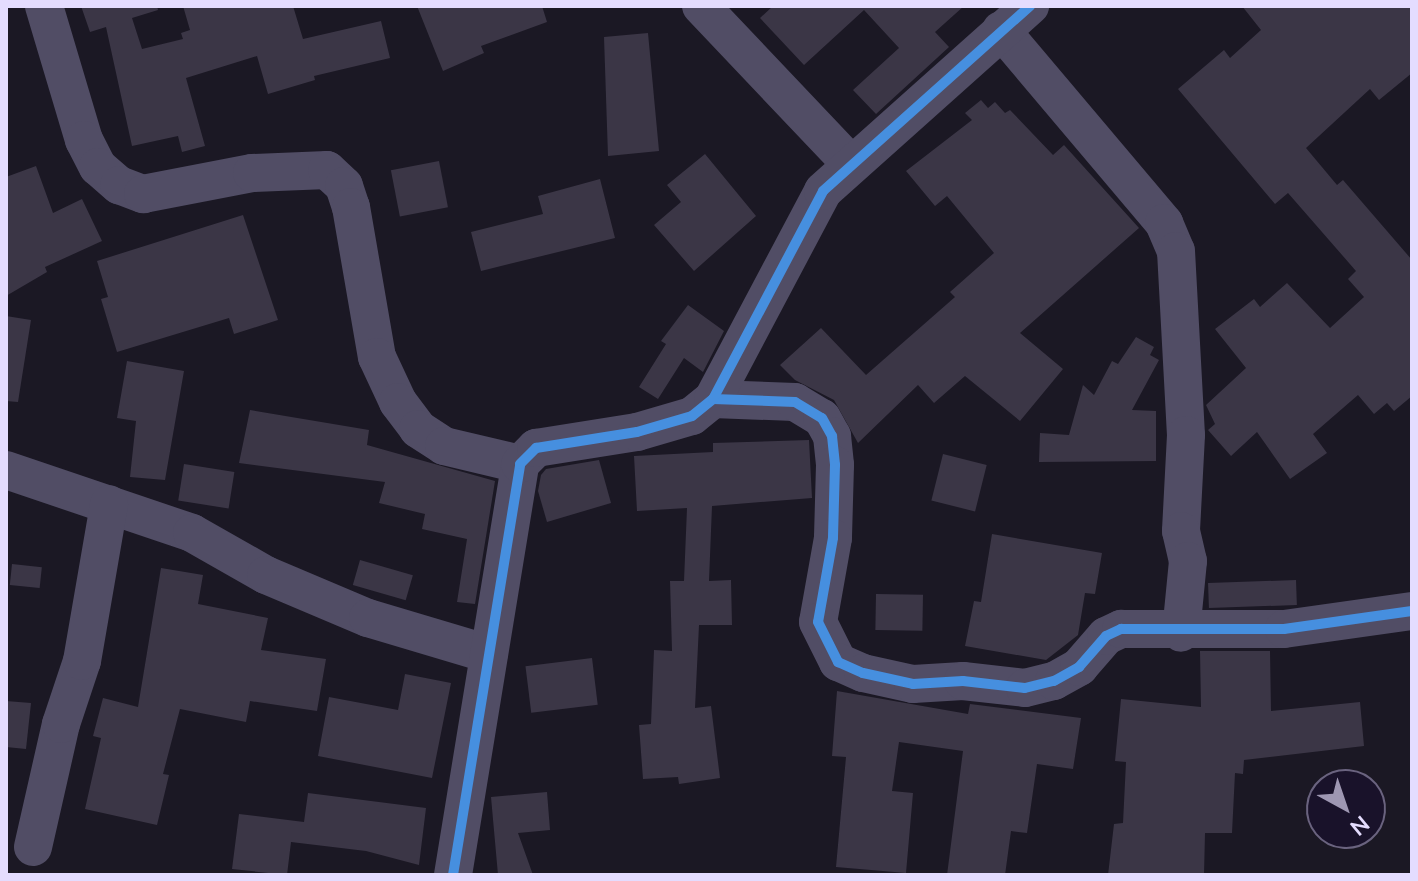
<!DOCTYPE html>
<html>
<head>
<meta charset="utf-8">
<style>
	body { margin:0 }
	#map { position:relative; width:1418px; height:881px; overflow:hidden; background:#1b1824; font-family:Mulish,sans-serif }
	div>[style] { position:absolute }
	.building>* { inset:0; background:#3b3646; transform-origin:0 0 }
	.minor>* { height:38px; margin:-19px; padding:0 19px; transform-origin:19px; border-radius:19px; background:#514d65 }
	.cycleway>* { height:10px; margin:-5px; padding:0 5px; transform-origin:5px; border-radius:5px; background:#468fdf }
	span { translate:-50% -50%; white-space:nowrap; text-align:center; line-height:1.15; -webkit-text-stroke:6px #19122a; paint-order:stroke }
	.frame { position:absolute; inset:0; border:8px solid #e4dcfe; pointer-events:none }
	.north { position:absolute; left:1306px; top:769px; width:80px; height:80px; box-sizing:border-box; background:#19122a; border:2px solid #6a637f; border-radius:50%; rotate:140deg; font-size:22px; font-weight:700; line-height:32px; text-align:center; color:#e4dcfe }
	.north::after { content:''; display:block; margin:auto; width:28px; height:36px; background:#9e97b2; clip-path:polygon(50% 0,100% 100%,50% 72%,0 100%) }
</style>
</head>
<body>
<div id="map">
	<div class="building">
		<i style="clip-path:polygon(81px 6px,157px 6px,158px 10px,132px 18px,142px 49px,183px 39px,181px 33px,190px 30px,183px 6px,293px 6px,303px 39px,381px 21px,390px 58px,314px 76px,315px 80px,268px 94px,257px 56px,186px 78px,205px 146px,182px 152px,178px 136px,132px 146px,106px 27px,90px 32px)"></i>
		<i style="clip-path:polygon(417px 6px,542px 6px,547px 22px,481px 46px,484px 53px,443px 71px)"></i>
		<i style="clip-path:polygon(773px 6px,964px 6px,935px 32px,949px 47px,876px 114px,853px 90px,899px 48px,864px 10px,804px 65px,760px 18px)"></i>
		<i style="clip-path:polygon(1242px 6px,1412px 6px,1412px 73px,1379px 100px,1370px 89px,1306px 148px,1337px 185px,1343px 180px,1412px 260px,1412px 396px,1394px 411px,1387px 403px,1374px 414px,1358px 395px,1313px 434px,1327px 453px,1290px 479px,1257px 432px,1231px 456px,1208px 430px,1215px 424px,1206px 405px,1246px 368px,1215px 329px,1254px 299px,1260px 307px,1287px 283px,1330px 328px,1364px 297px,1348px 279px,1356px 271px,1288px 193px,1275px 204px,1178px 89px,1224px 50px,1230px 58px,1261px 30px)"></i>
		<i style="clip-path:polygon(648px 33px,659px 151px,608px 156px,604px 37px)"></i>
		<i style="clip-path:polygon(981px 100px,988px 108px,995px 102px,1005px 113px,1010px 110px,1053px 155px,1064px 145px,1139px 228px,1020px 333px,1063px 369px,1020px 421px,965px 376px,934px 403px,918px 385px,858px 443px,834px 400px,795px 380px,780px 365px,821px 328px,866px 375px,955px 297px,950px 292px,994px 253px,947px 196px,935px 206px,906px 171px,972px 120px,965px 113px)"></i>
		<i style="clip-path:polygon(705px 154px,756px 216px,694px 271px,654px 225px,681px 202px,667px 185px)"></i>
		<i style="left:439px;top:161px;width:47px;height:49px;rotate:79deg"></i>
		<i style="clip-path:polygon(36px 166px,53px 213px,82px 199px,102px 241px,45px 267px,47px 272px,6px 296px,6px 177px)"></i>
		<i style="clip-path:polygon(600px 179px,615px 238px,481px 271px,471px 232px,543px 214px,538px 196px)"></i>
		<i style="clip-path:polygon(243px 215px,278px 320px,234px 334px,229px 318px,117px 352px,101px 299px,108px 297px,97px 261px)"></i>
		<i style="clip-path:polygon(688px 305px,724px 331px,703px 372px,684px 358px,658px 399px,639px 387px,666px 344px,661px 341px)"></i>
		<i style="clip-path:polygon(6px 316px,31px 320px,18px 402px,6px 401px)"></i>
		<i style="clip-path:polygon(1136px 337px,1154px 347px,1150px 355px,1159px 360px,1132px 410px,1156px 411px,1156px 461px,1039px 462px,1040px 433px,1069px 435px,1083px 385px,1094px 395px,1112px 361px,1118px 364px)"></i>
		<i style="clip-path:polygon(127px 361px,184px 371px,165px 480px,130px 477px,136px 421px,117px 418px)"></i>
		<i style="clip-path:polygon(250px 410px,369px 430px,367px 445px,495px 481px,475px 604px,457px 602px,467px 539px,422px 529px,425px 514px,379px 503px,385px 482px,239px 463px)"></i>
		<i style="clip-path:polygon(809px 440px,812px 498px,712px 506px,709px 581px,731px 580px,732px 625px,699px 625px,695px 708px,711px 706px,720px 778px,679px 784px,678px 777px,643px 779px,639px 725px,651px 724px,654px 650px,672px 651px,670px 581px,684px 581px,687px 508px,637px 511px,634px 456px,713px 452px,713px 443px)"></i>
		<i style="left:943px;top:454px;width:45px;height:48px;rotate:14deg"></i>
		<i style="clip-path:polygon(599px 460px,611px 503px,547px 522px,538px 491px,541px 475px,546px 469px)"></i>
		<i style="left:184px;top:464px;width:51px;height:37px;rotate:9deg"></i>
		<i style="clip-path:polygon(992px 534px,1102px 553px,1095px 594px,1085px 593px,1078px 635px,1046px 660px,965px 646px,974px 601px,981px 602px)"></i>
		<i style="left:360px;top:560px;width:55px;height:26px;rotate:16deg"></i>
		<i style="left:12px;top:564px;width:30px;height:21px;rotate:6deg"></i>
		<i style="clip-path:polygon(161px 568px,203px 575px,198px 604px,268px 618px,261px 650px,326px 659px,317px 711px,250px 701px,246px 722px,180px 709px,163px 774px,169px 775px,157px 825px,85px 809px,101px 738px,93px 736px,103px 698px,138px 707px)"></i>
		<i style="left:1296px;top:580px;width:25px;height:88px;rotate:88deg"></i>
		<i style="left:876px;top:594px;width:47px;height:36px;rotate:1deg"></i>
		<i style="clip-path:polygon(1200px 651px,1270px 651px,1271px 711px,1360px 702px,1364px 746px,1244px 760px,1243px 774px,1235px 773px,1232px 833px,1205px 833px,1204px 875px,1108px 875px,1114px 824px,1123px 823px,1126px 762px,1115px 761px,1121px 699px,1201px 707px)"></i>
		<i style="left:592px;top:658px;width:47px;height:67px;rotate:83deg"></i>
		<i style="clip-path:polygon(405px 674px,451px 683px,432px 778px,318px 756px,329px 697px,398px 710px)"></i>
		<i style="clip-path:polygon(837px 691px,968px 714px,970px 704px,1081px 718px,1073px 769px,1037px 764px,1027px 833px,1011px 831px,1005px 875px,947px 875px,963px 751px,899px 742px,892px 791px,913px 793px,906px 873px,836px 867px,846px 757px,832px 756px)"></i>
		<i style="clip-path:polygon(6px 701px,31px 703px,26px 749px,6px 747px)"></i>
		<i style="clip-path:polygon(547px 792px,550px 830px,518px 833px,533px 875px,498px 875px,491px 797px)"></i>
		<i style="clip-path:polygon(308px 793px,426px 808px,419px 865px,366px 851px,291px 842px,287px 875px,232px 869px,239px 814px,304px 822px)"></i>
	</div>
	<div class="minor">
		<i style="left:44px;top:6px;width:140px;rotate:73.4deg"></i>
		<i style="left:84px;top:140px;width:30px;rotate:63deg"></i>
		<i style="left:98px;top:167px;width:28px;rotate:41deg"></i>
		<i style="left:119px;top:185px;width:26px;rotate:21deg"></i>
		<i style="left:143px;top:194px;width:111px;rotate:-10.9deg"></i>
		<i style="left:252px;top:173px;width:75px;rotate:-2.3deg"></i>
		<i style="left:327px;top:170px;width:23px;rotate:43deg"></i>
		<i style="left:344px;top:186px;width:22px;rotate:72deg"></i>
		<i style="left:351px;top:207px;width:152px;rotate:80.2deg"></i>
		<i style="left:377px;top:357px;width:50px;rotate:65deg"></i>
		<i style="left:398px;top:402px;width:34px;rotate:53deg"></i>
		<i style="left:418px;top:429px;width:31px;rotate:33deg"></i>
		<i style="left:444px;top:446px;width:78px;rotate:13.3deg"></i>
		<i style="left:701px;top:6px;width:215px;rotate:46.5deg"></i>
		<i style="left:1001px;top:30px;width:253px;rotate:49.8deg"></i>
		<i style="left:1164px;top:223px;width:30px;rotate:67deg"></i>
		<i style="left:1176px;top:251px;width:184px;rotate:86.9deg"></i>
		<i style="left:1186px;top:435px;width:96px;rotate:93deg"></i>
		<i style="left:1181px;top:531px;width:31px;rotate:77deg"></i>
		<i style="left:1188px;top:561px;width:72px;rotate:95.6deg"></i>
		<i style="left:713px;top:399px;width:82px;rotate:2.1deg"></i>
		<i style="left:795px;top:402px;width:31px;rotate:31deg"></i>
		<i style="left:822px;top:418px;width:21px;rotate:61deg"></i>
		<i style="left:832px;top:436px;width:29px;rotate:84deg"></i>
		<i style="left:835px;top:465px;width:73px;rotate:91.6deg"></i>
		<i style="left:833px;top:538px;width:85px;rotate:100.1deg"></i>
		<i style="left:818px;top:622px;width:45px;rotate:63.4deg"></i>
		<i style="left:838px;top:662px;width:27px;rotate:24deg"></i>
		<i style="left:863px;top:673px;width:51px;rotate:12.4deg"></i>
		<i style="left:913px;top:684px;width:50px;rotate:-3.4deg"></i>
		<i style="left:963px;top:681px;width:62px;rotate:6.4deg"></i>
		<i style="left:1025px;top:688px;width:30px;rotate:-14deg"></i>
		<i style="left:1054px;top:681px;width:29px;rotate:-29deg"></i>
		<i style="left:1079px;top:667px;width:41px;rotate:-48.9deg"></i>
		<i style="left:1106px;top:636px;width:17px;rotate:-25deg"></i>
		<i style="left:1121px;top:629px;width:163px"></i>
		<i style="left:1284px;top:629px;width:129px;rotate:-8deg"></i>
		<i style="left:6px;top:470px;width:196px;rotate:18.7deg"></i>
		<i style="left:192px;top:533px;width:85px;rotate:29.6deg"></i>
		<i style="left:266px;top:575px;width:111px;rotate:22.9deg"></i>
		<i style="left:368px;top:618px;width:126px;rotate:16.6deg"></i>
		<i style="left:33px;top:847px;width:126px;rotate:-77.2deg"></i>
		<i style="left:61px;top:724px;width:66px;rotate:-71.6deg"></i>
		<i style="left:82px;top:661px;width:159px;rotate:-80.2deg"></i>
		<i style="left:453px;top:875px;width:416px;rotate:-80.7deg"></i>
		<i style="left:520px;top:464px;width:23px;rotate:-45deg"></i>
		<i style="left:536px;top:448px;width:102px;rotate:-9deg"></i>
		<i style="left:637px;top:432px;width:57px;rotate:-16.2deg"></i>
		<i style="left:692px;top:416px;width:27px;rotate:-39deg"></i>
		<i style="left:713px;top:399px;width:235px;rotate:-62.1deg"></i>
		<i style="left:823px;top:191px;width:278px;rotate:-41.8deg"></i>
	</div>
	<div class="cycleway">
		<i style="left:713px;top:399px;width:82px;rotate:2.1deg"></i>
		<i style="left:795px;top:402px;width:31px;rotate:31deg"></i>
		<i style="left:822px;top:418px;width:21px;rotate:61deg"></i>
		<i style="left:832px;top:436px;width:29px;rotate:84deg"></i>
		<i style="left:835px;top:465px;width:73px;rotate:91.6deg"></i>
		<i style="left:833px;top:538px;width:85px;rotate:100.1deg"></i>
		<i style="left:818px;top:622px;width:45px;rotate:63.4deg"></i>
		<i style="left:838px;top:662px;width:27px;rotate:24deg"></i>
		<i style="left:863px;top:673px;width:51px;rotate:12.4deg"></i>
		<i style="left:913px;top:684px;width:50px;rotate:-3.4deg"></i>
		<i style="left:963px;top:681px;width:62px;rotate:6.4deg"></i>
		<i style="left:1025px;top:688px;width:30px;rotate:-14deg"></i>
		<i style="left:1054px;top:681px;width:29px;rotate:-29deg"></i>
		<i style="left:1079px;top:667px;width:41px;rotate:-48.9deg"></i>
		<i style="left:1106px;top:636px;width:17px;rotate:-25deg"></i>
		<i style="left:1121px;top:629px;width:163px"></i>
		<i style="left:1284px;top:629px;width:129px;rotate:-8deg"></i>
		<i style="left:453px;top:875px;width:416px;rotate:-80.7deg"></i>
		<i style="left:520px;top:464px;width:23px;rotate:-45deg"></i>
		<i style="left:536px;top:448px;width:102px;rotate:-9deg"></i>
		<i style="left:637px;top:432px;width:57px;rotate:-16.2deg"></i>
		<i style="left:692px;top:416px;width:27px;rotate:-39deg"></i>
		<i style="left:713px;top:399px;width:235px;rotate:-62.1deg"></i>
		<i style="left:823px;top:191px;width:278px;rotate:-41.8deg"></i>
	</div>
	<div class="frame"></div>
	<div class="north">N</div>
</div>
</body>
</html>
